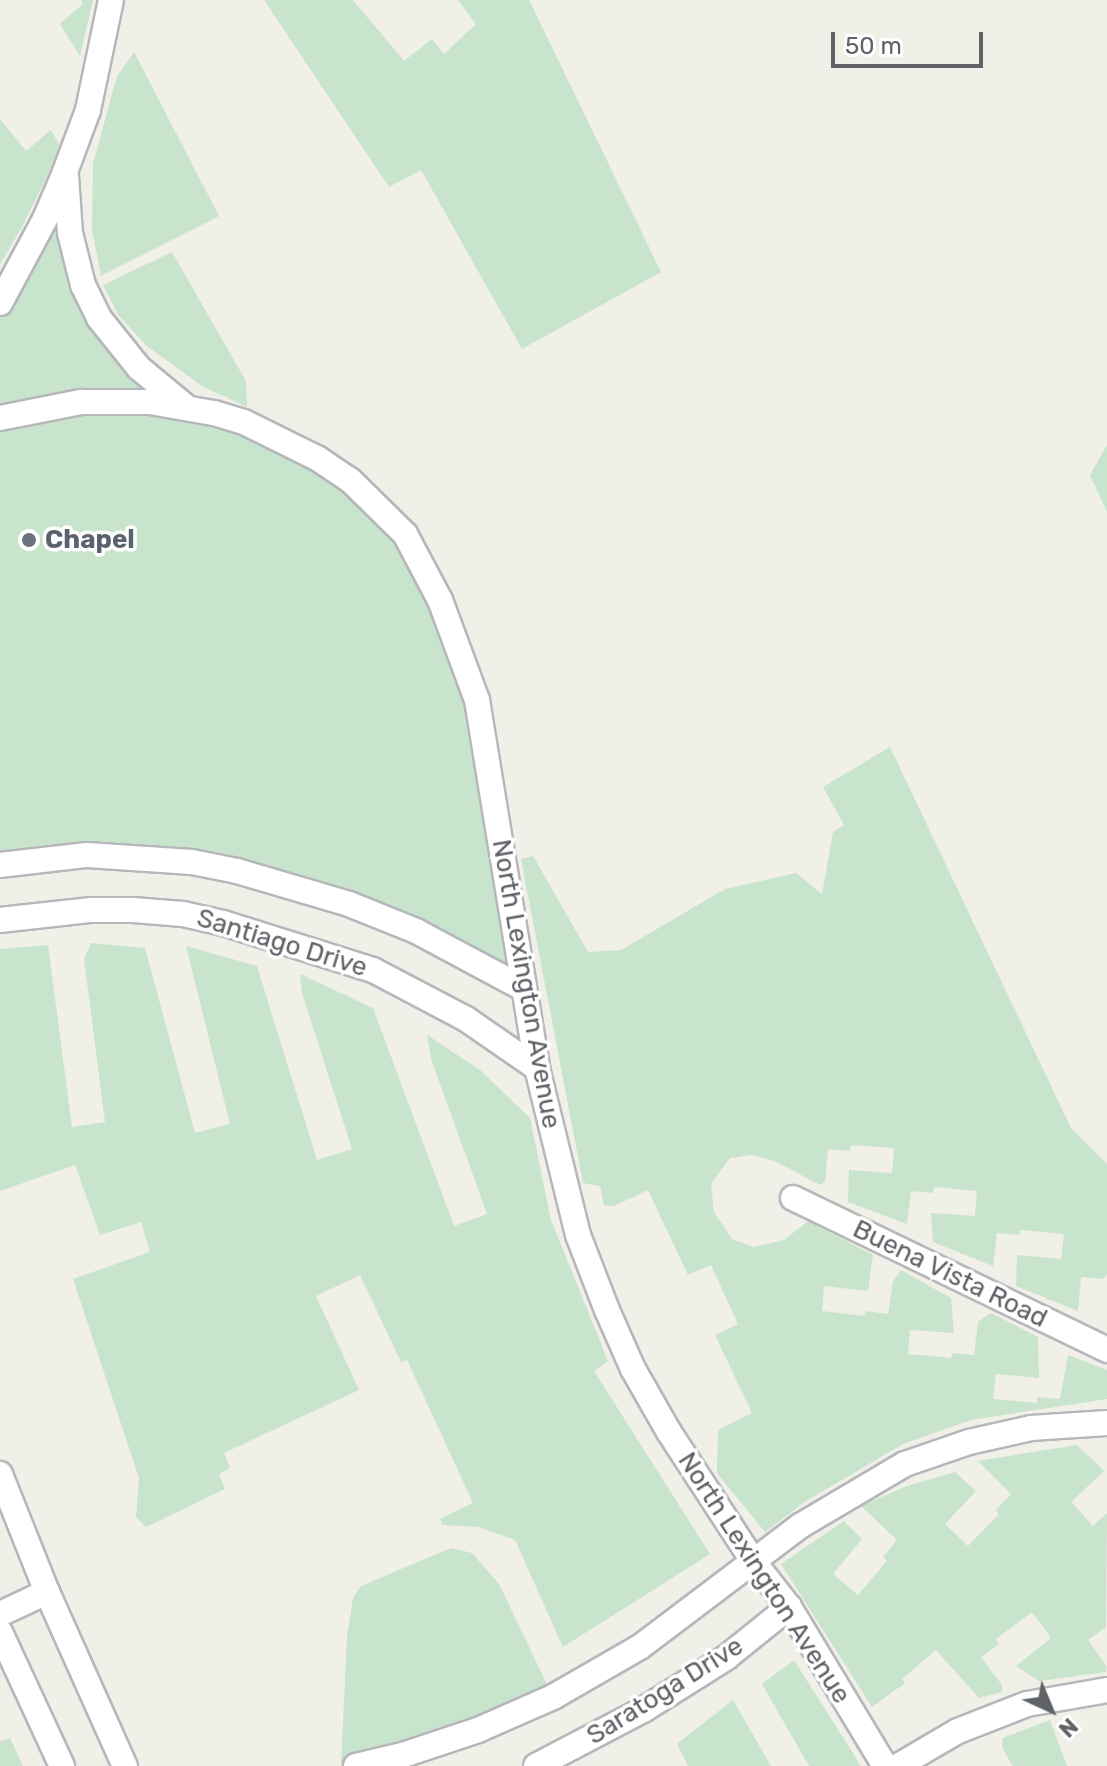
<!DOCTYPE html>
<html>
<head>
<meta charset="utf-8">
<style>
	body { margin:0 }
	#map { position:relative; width:1107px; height:1766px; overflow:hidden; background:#f0efe8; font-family:Rubik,sans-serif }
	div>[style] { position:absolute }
	.green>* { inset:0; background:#c8e4cc }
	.roads { filter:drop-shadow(2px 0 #b5b7bb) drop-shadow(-2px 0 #b5b7bb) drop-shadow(0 2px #b5b7bb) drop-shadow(0 -2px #b5b7bb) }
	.minor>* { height:24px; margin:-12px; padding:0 12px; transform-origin:12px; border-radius:12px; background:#fff }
	.dots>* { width:22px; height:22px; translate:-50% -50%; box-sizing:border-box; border:4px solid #fff; border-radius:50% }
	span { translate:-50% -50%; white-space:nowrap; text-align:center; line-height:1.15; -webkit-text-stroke:7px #fff; paint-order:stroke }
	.worship-label { font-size:26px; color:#5b616d; font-weight:700 }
	.left { translate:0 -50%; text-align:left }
	.street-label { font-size:26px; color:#5f6267 }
	.north { position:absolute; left:1011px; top:1670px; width:80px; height:80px; -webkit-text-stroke:6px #fff; paint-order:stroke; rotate:136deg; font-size:22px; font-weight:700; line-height:32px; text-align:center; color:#5f6267 }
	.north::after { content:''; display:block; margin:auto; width:28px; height:36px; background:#5f6267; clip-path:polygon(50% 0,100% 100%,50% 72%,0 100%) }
	.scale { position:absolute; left:831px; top:32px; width:152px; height:36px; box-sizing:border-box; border:4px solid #5f6267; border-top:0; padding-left:10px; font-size:24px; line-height:28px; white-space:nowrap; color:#5f6267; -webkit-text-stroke:6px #fff; paint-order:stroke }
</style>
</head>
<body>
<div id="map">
	<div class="green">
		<i style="clip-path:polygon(81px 0,93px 0,80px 56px,60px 24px,83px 4px)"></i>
		<i style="clip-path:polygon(264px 0,353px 0,404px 61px,432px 39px,444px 54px,476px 24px,458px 0,529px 0,661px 272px,522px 349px,421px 170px,389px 187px)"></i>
		<i style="clip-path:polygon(134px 52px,219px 216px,101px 276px,92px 229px,93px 164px,117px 76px)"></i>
		<i style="clip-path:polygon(0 119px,26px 151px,51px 130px,61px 148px,21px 229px,0 264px)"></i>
		<i style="clip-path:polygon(65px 172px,70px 233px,118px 345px,214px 413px,380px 506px,463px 654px,521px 987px,416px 931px,192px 862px,0 865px,0 303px)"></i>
		<i style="clip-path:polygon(172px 252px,246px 381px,247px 407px,202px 386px,148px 347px,119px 316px,103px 285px)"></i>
		<i style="clip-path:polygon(1107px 445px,1107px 512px,1090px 475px)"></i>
		<i style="clip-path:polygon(890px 747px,1071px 1128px,1107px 1164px,1107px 1274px,1104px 1279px,1081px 1277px,1078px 1311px,1016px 1286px,1017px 1255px,1061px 1259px,1064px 1234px,1021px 1230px,1019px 1235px,997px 1233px,993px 1266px,933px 1242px,931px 1213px,975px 1216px,977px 1191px,934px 1187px,933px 1193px,911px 1191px,907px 1224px,848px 1202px,849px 1170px,892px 1173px,894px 1148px,851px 1145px,850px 1151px,828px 1149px,825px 1182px,820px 1185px,775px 1161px,752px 1155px,730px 1158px,711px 1184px,714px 1212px,732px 1239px,754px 1247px,784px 1240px,808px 1221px,873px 1255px,868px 1291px,824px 1286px,822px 1311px,864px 1316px,866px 1311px,888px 1314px,893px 1281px,901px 1270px,951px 1298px,954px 1333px,910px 1330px,908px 1354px,951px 1358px,952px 1353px,974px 1355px,978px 1322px,991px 1313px,1038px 1337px,1039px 1378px,996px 1374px,993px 1399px,1037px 1403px,1037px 1397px,1060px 1399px,1068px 1355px,1107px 1370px,1107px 1399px,971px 1420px,903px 1444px,806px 1501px,765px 1532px,717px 1473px,718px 1430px,752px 1413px,715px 1335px,738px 1324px,711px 1265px,688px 1275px,648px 1190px,614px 1206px,604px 1205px,600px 1186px,583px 1183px,521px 859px,533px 856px,588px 952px,621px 950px,725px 889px,796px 873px,822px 894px,833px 832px,844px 825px,823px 787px)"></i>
		<i style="clip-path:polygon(91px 943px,145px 948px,195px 1133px,230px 1124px,186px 946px,257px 966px,317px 1160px,352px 1149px,302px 993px,300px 974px,373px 1008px,454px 1226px,487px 1214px,431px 1059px,427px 1035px,480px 1070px,530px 1118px,551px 1220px,608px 1361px,594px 1371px,710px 1554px,563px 1647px,515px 1540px,479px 1527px,442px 1525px,440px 1519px,473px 1503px,407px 1360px,401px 1362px,360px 1275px,316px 1296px,359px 1390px,224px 1453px,230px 1468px,219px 1474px,225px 1489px,146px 1527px,136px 1517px,139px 1478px,73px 1279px,150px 1252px,141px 1222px,100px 1235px,75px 1165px,0 1191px,0 949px,48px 945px,72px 1127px,105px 1122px,84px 959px)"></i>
		<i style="clip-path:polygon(1077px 1445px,1104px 1471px,1071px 1502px,1093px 1526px,1107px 1513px,1106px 1627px,1088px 1640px,1107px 1667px,1106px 1672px,1039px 1681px,1016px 1666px,1051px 1638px,1032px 1612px,996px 1639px,999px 1644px,981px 1657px,1002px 1685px,1002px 1692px,979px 1698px,936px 1650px,902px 1679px,905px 1683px,872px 1707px,781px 1564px,844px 1521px,862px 1539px,833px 1574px,858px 1595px,887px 1561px,883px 1557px,897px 1540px,861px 1506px,907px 1486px,955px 1472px,976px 1491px,945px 1524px,968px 1546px,999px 1514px,996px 1510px,1011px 1494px,978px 1461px)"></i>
		<i style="clip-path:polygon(451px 1548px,472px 1553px,499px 1584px,553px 1697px,356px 1766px,341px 1766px,347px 1637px,353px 1598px,361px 1586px)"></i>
		<i style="clip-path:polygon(794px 1660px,861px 1766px,809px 1766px,762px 1684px)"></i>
		<i style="clip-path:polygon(733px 1700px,771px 1766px,688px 1766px,677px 1744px)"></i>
		<i style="clip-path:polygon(1050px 1720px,1067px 1766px,1013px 1766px,1002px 1748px,1003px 1738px)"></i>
		<i style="clip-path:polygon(10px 1738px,23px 1766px,0 1766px,0 1742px)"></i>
	</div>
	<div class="roads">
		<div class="minor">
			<i style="left:66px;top:176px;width:57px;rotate:86deg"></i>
			<i style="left:70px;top:233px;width:54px;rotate:76deg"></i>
			<i style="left:83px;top:285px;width:37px;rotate:64deg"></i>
			<i style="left:99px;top:318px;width:64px;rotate:51.3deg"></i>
			<i style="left:139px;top:368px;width:60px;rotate:39.6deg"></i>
			<i style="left:0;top:303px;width:95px;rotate:-61.8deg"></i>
			<i style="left:45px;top:219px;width:51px;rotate:-66.9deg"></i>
			<i style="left:65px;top:172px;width:66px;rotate:-69.6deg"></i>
			<i style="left:88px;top:110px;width:112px;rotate:-78.2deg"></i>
			<i style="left:0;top:418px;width:83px;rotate:-11.2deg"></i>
			<i style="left:81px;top:402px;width:69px"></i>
			<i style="left:150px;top:402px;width:65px;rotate:9.8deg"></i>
			<i style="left:214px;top:413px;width:31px;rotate:17deg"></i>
			<i style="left:244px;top:422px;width:81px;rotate:26.3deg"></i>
			<i style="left:317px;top:458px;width:40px;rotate:34deg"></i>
			<i style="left:350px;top:480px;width:77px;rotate:44.5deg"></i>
			<i style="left:405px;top:534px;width:75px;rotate:62.1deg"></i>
			<i style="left:440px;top:600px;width:107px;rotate:69.7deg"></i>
			<i style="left:477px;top:700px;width:373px;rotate:80.7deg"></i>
			<i style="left:537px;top:1068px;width:172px;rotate:76.2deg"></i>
			<i style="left:578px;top:1235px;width:80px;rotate:68.9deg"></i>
			<i style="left:607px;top:1310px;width:64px;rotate:66.2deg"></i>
			<i style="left:633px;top:1369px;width:73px;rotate:60.3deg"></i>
			<i style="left:669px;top:1432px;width:154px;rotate:56.9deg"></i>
			<i style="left:753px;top:1561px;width:58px;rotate:52deg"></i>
			<i style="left:789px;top:1607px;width:186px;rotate:58.9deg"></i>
			<i style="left:0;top:865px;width:88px;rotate:-6.6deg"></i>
			<i style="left:87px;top:855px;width:105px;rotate:3.8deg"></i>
			<i style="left:192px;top:862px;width:46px;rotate:11.3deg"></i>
			<i style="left:237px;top:871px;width:117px;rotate:16.4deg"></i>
			<i style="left:349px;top:904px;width:72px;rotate:21.9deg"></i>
			<i style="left:416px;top:931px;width:119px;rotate:28.1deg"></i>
			<i style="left:0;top:920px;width:92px;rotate:-6.3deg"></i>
			<i style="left:91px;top:910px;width:42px"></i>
			<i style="left:133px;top:910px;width:50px;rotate:4.6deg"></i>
			<i style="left:183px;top:914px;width:41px;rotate:12.7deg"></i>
			<i style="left:223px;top:923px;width:157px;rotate:17.4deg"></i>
			<i style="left:373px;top:970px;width:105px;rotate:27.8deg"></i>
			<i style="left:466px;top:1019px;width:86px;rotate:34.6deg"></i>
			<i style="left:793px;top:1198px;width:349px;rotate:25.8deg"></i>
			<i style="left:0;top:1474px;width:127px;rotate:68.3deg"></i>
			<i style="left:47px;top:1592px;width:191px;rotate:65.9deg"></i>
			<i style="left:0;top:1614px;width:52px;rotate:-25.1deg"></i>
			<i style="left:0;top:1632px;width:148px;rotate:65.2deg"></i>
			<i style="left:356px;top:1766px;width:51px;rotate:-13.5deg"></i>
			<i style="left:406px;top:1754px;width:76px;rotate:-18.4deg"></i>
			<i style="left:478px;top:1730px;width:82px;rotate:-23.7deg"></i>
			<i style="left:553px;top:1697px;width:100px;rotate:-29.9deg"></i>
			<i style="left:640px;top:1647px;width:201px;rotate:-37.1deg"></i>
			<i style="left:800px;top:1526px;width:122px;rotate:-30.6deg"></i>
			<i style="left:905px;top:1464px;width:68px;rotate:-19deg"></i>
			<i style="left:969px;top:1442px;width:64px;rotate:-12.7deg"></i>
			<i style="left:1031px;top:1428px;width:76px;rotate:-3.8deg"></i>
			<i style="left:536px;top:1766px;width:121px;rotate:-27.6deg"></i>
			<i style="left:643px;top:1710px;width:99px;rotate:-32.2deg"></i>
			<i style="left:727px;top:1657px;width:80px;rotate:-38.9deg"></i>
			<i style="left:898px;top:1766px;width:69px;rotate:-30.3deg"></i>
			<i style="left:958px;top:1731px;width:74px;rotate:-21.4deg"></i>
			<i style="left:1027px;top:1704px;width:81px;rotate:-9.9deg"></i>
		</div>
	</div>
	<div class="dots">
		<i style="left:29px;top:540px;background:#6b7280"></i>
	</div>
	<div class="worship-label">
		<span class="left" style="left:45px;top:540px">Chapel</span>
	</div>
	<div class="street-label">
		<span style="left:282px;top:943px;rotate:17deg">Santiago Drive</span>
		<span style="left:526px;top:984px;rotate:80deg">North Lexington Avenue</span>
		<span style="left:950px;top:1274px;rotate:26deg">Buena Vista Road</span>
		<span style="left:764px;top:1578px;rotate:57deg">North Lexington Avenue</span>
		<span style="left:665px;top:1691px;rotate:-32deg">Saratoga Drive</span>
	</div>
	<div class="north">N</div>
	<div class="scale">50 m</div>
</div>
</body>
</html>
